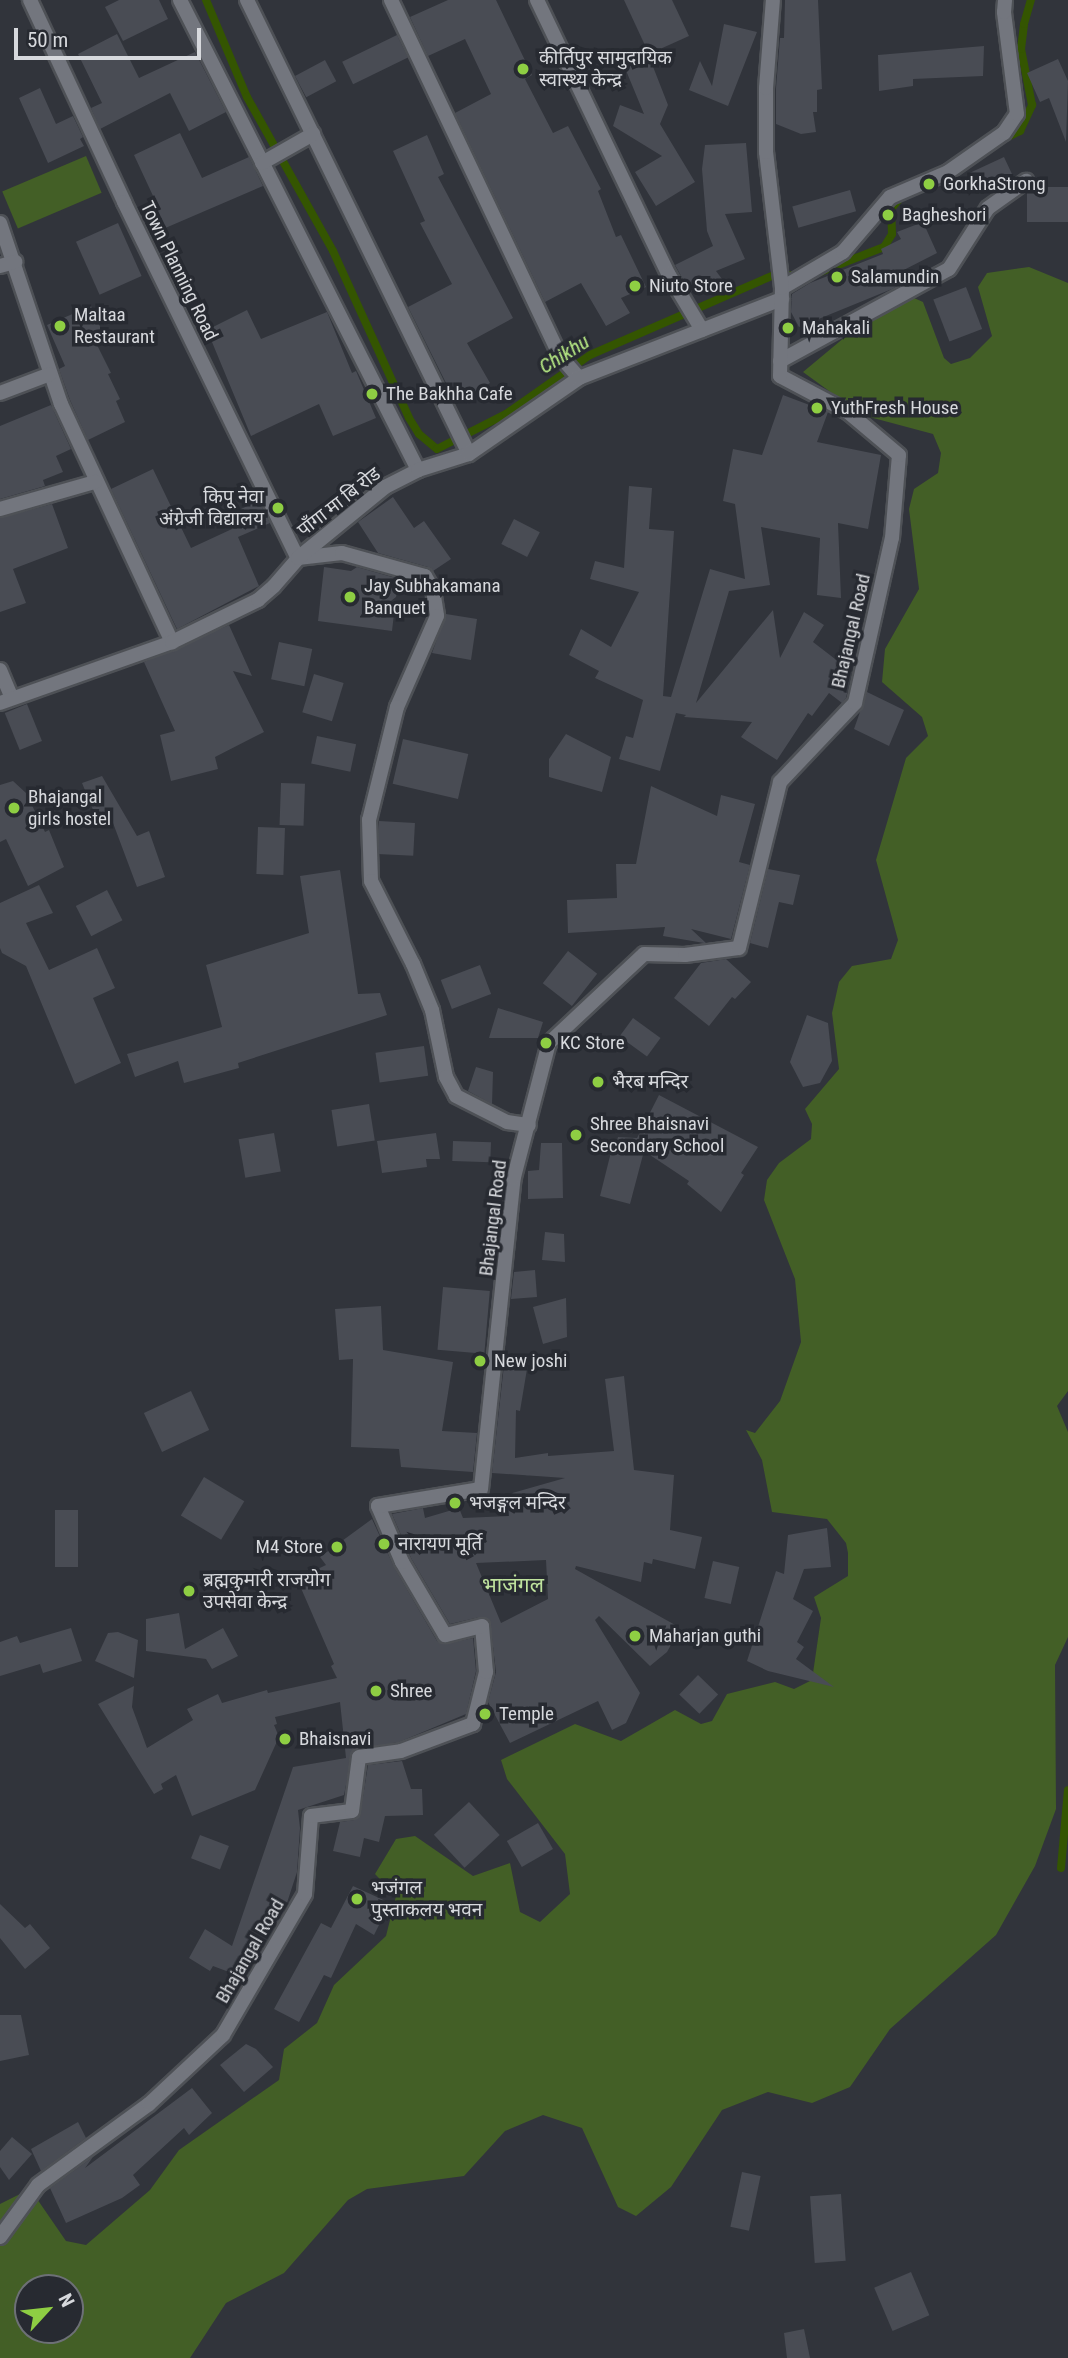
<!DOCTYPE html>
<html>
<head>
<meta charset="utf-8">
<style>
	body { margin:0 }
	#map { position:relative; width:1068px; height:2358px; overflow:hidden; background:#31343b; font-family:"Roboto Condensed","Noto Sans Devanagari",sans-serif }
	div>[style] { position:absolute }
	.green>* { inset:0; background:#435f26; transform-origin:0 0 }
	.stream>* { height:8px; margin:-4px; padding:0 4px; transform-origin:4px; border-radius:4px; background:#345501 }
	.building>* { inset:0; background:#494c54; transform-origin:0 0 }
	.roads { filter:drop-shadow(2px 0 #4e5156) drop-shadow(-2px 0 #4e5156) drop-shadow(0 2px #4e5156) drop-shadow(0 -2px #4e5156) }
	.minor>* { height:14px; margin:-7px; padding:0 7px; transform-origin:7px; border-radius:7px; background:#73767e }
	.dots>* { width:19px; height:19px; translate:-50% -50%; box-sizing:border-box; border:4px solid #272a31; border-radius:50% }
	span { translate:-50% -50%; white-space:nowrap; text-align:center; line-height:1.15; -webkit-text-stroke:7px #272a31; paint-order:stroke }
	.poi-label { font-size:19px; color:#d7d9dd }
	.left { translate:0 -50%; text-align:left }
	.right { translate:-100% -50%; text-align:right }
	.street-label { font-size:19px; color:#d7d9dd }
	.water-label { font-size:21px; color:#b6e984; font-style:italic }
	.neighbourhood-label { font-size:21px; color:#bfe39e }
	.north { position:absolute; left:14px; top:2274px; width:70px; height:70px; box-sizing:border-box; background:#272a31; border:2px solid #6d7076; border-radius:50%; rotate:63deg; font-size:19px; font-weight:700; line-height:28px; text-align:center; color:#d7d9dd }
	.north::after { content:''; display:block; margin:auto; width:24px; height:32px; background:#8ece43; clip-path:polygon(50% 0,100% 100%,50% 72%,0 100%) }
	.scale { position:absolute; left:14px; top:28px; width:187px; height:32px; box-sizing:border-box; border:4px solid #d7d9dd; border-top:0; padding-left:9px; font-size:21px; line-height:24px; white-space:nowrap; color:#d7d9dd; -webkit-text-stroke:5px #272a31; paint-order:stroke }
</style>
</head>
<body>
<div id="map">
	<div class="green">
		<i style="left:86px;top:156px;width:40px;height:91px;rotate:67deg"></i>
		<i style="clip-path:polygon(evenodd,1029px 267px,1068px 283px,1068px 1391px,1057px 1406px,1068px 1432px,1068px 1637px,1055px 1665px,1056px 1809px,1035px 1866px,996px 1935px,890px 2029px,850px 2087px,812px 2103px,768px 2092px,722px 2110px,671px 2187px,636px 2216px,618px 2207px,582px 2128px,543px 2115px,505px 2131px,464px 2176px,367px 2189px,348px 2200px,284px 2273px,226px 2303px,190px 2358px,0 2358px,0 2204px,26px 2191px,35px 2196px,66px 2241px,86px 2245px,150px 2190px,179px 2150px,279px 2080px,284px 2049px,317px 2023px,334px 1985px,386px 1936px,396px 1896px,375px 1874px,396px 1839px,415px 1836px,473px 1876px,510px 1863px,520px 1912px,540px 1922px,570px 1894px,565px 1854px,507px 1779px,501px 1760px,575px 1724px,621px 1741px,675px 1710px,701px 1724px,712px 1721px,727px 1694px,775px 1682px,794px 1689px,812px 1680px,821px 1618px,814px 1597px,848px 1576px,848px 1553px,846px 1543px,827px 1519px,772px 1512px,762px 1460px,746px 1430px,755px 1433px,780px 1401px,801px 1342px,795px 1279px,764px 1200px,767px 1180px,779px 1163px,811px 1139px,812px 1124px,805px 1109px,839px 1069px,832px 1013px,839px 982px,852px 966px,891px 959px,898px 940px,876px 860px,906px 758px,928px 736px,922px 717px,882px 682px,885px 649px,919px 589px,909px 509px,914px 489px,938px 473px,941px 453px,933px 434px,862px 415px,803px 372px,851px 332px,914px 298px,923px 302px,944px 358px,951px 364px,970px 358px,992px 336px,978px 287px,987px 273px,1029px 267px,28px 2288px,70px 2288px,70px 2330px,28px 2330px,28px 2288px)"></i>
	</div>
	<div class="stream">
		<i style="left:206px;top:0;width:105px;rotate:67.1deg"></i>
		<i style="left:247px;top:97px;width:176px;rotate:60.8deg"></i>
		<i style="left:333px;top:251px;width:183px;rotate:65.5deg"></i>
		<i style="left:409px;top:418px;width:19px;rotate:58deg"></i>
		<i style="left:419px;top:434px;width:23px;rotate:40deg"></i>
		<i style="left:437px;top:449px;width:77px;rotate:-26.9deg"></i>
		<i style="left:506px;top:414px;width:103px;rotate:-35.1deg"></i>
		<i style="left:590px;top:355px;width:203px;rotate:-23.5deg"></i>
		<i style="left:776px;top:274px;width:23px;rotate:5deg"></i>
		<i style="left:1003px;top:139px;width:19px;rotate:-25deg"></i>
		<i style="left:1020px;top:131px;width:29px;rotate:-65deg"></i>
		<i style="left:1032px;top:105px;width:57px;rotate:-101.1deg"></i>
		<i style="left:1021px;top:49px;width:25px;rotate:-83deg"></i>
		<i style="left:1024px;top:24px;width:25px;rotate:-74deg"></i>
		<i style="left:815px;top:274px;width:74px;rotate:-21.4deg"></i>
		<i style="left:884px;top:247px;width:15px;rotate:-58deg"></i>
		<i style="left:892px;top:234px;width:25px;rotate:-92deg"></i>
		<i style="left:891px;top:209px;width:16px;rotate:-50deg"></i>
		<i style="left:1061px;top:1868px;width:78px;rotate:-84.9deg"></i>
	</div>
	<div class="building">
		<i style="clip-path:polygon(119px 0,159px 0,168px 19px,123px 41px,105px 7px)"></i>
		<i style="clip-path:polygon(448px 0,496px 0,532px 75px,525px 79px,553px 133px,568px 126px,601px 189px,598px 191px,616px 237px,621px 235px,646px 287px,621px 298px,630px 313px,606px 326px,581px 283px,545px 302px,455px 113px,491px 94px,465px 39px,428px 56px,410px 17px)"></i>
		<i style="clip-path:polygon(624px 0,672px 0,689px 36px,649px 54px)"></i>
		<i style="clip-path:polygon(785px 0,818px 0,822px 89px,817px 90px,817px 112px,813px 112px,816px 132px,801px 134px,776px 124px,776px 88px,780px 38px,784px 38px)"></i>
		<i style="clip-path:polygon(724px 24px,757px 32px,728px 106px,689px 90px,700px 61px,712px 86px)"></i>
		<i style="clip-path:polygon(117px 34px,139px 78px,195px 52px,226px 112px,189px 131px,170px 93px,100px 129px,91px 108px,102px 103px,78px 54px)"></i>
		<i style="left:397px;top:35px;width:25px;height:61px;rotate:64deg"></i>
		<i style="clip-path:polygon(984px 46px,983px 76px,913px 79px,913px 86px,879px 91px,878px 55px)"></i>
		<i style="clip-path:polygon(650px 59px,668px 105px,660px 124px,695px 182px,656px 206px,635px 172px,662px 156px,613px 126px,620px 105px,644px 114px,625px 68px)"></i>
		<i style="clip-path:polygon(1058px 59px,1068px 81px,1066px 142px,1049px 98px,1040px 102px,1027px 73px)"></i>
		<i style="left:325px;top:60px;width:24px;height:34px;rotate:62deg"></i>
		<i style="clip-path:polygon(40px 88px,56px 124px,73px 116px,83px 137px,80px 139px,84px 146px,48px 163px,19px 98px)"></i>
		<i style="clip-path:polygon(180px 133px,202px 178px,249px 157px,263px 186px,163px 229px,150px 200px,154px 198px,134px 155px)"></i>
		<i style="clip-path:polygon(427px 135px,444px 174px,438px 177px,513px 318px,467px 343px,490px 383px,456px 403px,408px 307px,452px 284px,420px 223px,425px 221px,393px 151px)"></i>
		<i style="clip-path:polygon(746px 143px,752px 212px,725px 214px,745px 259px,716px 271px,722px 279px,690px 292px,675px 265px,713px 246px,707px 231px,702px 169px,705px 145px)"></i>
		<i style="left:1004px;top:157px;width:23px;height:38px;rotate:65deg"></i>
		<i style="clip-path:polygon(1034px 187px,1068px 187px,1068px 222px,1027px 222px,1027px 192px)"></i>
		<i style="left:850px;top:190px;width:22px;height:60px;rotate:74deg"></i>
		<i style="clip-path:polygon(923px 222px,937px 253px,892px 276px,897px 286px,892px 289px,799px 327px,791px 312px,792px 294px,810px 283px,883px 254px,881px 249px,901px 239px,897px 232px)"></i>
		<i style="left:118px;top:223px;width:58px;height:46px;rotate:66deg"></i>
		<i style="left:966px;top:287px;width:45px;height:35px;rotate:69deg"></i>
		<i style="clip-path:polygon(91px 306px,102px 331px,92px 335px,111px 373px,108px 374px,120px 399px,116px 401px,125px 422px,88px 440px,70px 400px,59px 369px,65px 366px,47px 325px)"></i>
		<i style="clip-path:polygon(247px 310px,261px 339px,327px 312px,352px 373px,356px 371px,376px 418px,333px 436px,319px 404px,251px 436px,207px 330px)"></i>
		<i style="clip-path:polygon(783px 395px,828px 412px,817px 442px,881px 455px,868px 529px,838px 523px,841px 598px,817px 595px,820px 538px,761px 527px,770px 585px,729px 591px,696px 703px,773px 610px,780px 658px,804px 612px,824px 625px,813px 642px,852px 672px,846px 698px,842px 703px,829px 693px,812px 716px,808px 713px,777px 760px,741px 737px,752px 722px,684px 717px,686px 715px,676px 713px,660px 771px,619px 759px,626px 736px,633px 738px,643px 700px,595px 678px,599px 671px,569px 655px,581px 629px,611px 647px,639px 592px,590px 579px,595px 561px,624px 568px,629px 486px,652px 488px,649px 529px,674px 531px,663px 696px,671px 697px,710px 569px,745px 579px,735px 504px,723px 501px,733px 449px,762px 455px)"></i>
		<i style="clip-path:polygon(51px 405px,71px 449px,56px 456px,63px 472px,43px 480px,45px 486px,0 499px,0 426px)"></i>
		<i style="clip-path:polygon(153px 469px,191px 548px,232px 529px,225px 516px,259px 501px,270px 523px,238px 537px,259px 586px,177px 629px,111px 489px)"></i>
		<i style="clip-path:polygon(393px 497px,414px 528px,424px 521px,451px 559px,433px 571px,428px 567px,378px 553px,358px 522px)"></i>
		<i style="clip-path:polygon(52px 504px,68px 548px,13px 569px,26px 603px,0 612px,0 518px)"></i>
		<i style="left:514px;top:519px;width:29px;height:28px;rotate:27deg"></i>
		<i style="clip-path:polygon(324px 567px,351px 571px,357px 567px,399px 579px,396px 597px,387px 604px,395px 605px,392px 631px,318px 621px)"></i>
		<i style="clip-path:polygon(446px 614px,477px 619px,471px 660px,432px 653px)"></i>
		<i style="clip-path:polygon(229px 625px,252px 676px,233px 671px,264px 732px,215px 757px,218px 769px,171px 781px,160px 735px,175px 731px,144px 662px)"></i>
		<i style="left:279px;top:642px;width:34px;height:38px;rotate:12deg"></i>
		<i style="left:314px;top:674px;width:31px;height:40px;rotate:17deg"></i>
		<i style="clip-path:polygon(867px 692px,904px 710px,889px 746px,854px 729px)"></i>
		<i style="left:27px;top:704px;width:40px;height:24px;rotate:68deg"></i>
		<i style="clip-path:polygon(566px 734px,611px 757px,602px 792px,549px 777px,549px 759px)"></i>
		<i style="left:317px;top:736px;width:40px;height:28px;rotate:12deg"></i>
		<i style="left:403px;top:739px;width:67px;height:46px;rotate:13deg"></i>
		<i style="clip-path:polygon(102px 776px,137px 836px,149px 831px,165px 877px,137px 887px,110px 815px,98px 822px,82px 783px)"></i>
		<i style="clip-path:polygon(13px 781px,26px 793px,45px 832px,49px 830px,64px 867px,28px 886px,6px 839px,0 842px,0 785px)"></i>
		<i style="left:281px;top:783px;width:24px;height:42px;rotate:2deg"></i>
		<i style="clip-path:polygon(651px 786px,717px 816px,721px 795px,755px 804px,739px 862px,750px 865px,731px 939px,691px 929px,706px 943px,704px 943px,663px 936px,665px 927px,568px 933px,567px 900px,617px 898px,616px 864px,636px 864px)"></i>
		<i style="left:379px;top:821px;width:36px;height:33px;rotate:3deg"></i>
		<i style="left:258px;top:827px;width:27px;height:47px;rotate:2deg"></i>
		<i style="clip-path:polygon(768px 869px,800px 875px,793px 905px,779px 902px,768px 948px,750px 943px)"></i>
		<i style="clip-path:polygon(340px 870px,358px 994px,380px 993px,387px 1015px,238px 1063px,239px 1068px,184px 1083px,178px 1061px,135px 1077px,127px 1054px,222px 1027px,206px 965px,309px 933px,300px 876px)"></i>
		<i style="clip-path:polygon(39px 885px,53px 913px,26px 923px,49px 970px,97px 948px,115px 988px,93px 998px,121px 1063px,75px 1084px,26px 966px,2px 953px,0 948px,0 903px)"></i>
		<i style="left:107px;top:890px;width:34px;height:35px;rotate:63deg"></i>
		<i style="left:568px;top:951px;width:37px;height:41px;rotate:38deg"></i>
		<i style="clip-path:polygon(726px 959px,751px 982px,735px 999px,732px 997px,709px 1026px,674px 998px,701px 963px)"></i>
		<i style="left:480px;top:965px;width:31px;height:42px;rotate:69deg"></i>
		<i style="clip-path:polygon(498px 1008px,543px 1022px,538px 1038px,489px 1038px)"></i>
		<i style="clip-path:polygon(807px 1015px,828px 1023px,832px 1061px,820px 1083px,803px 1087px,790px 1062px)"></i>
		<i style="left:633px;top:1018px;width:34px;height:23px;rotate:36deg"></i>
		<i style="left:424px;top:1046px;width:30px;height:49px;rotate:82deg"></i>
		<i style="clip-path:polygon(476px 1067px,493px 1072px,492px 1104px,468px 1091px)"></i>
		<i style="clip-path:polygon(659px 1095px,758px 1147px,741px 1173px,744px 1175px,721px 1212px,687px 1184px,689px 1181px,644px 1151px,630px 1204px,600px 1196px,613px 1144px,616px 1144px,618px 1137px,637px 1138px)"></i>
		<i style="left:369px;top:1104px;width:37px;height:38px;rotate:81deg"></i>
		<i style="left:274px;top:1133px;width:39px;height:36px;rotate:80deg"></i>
		<i style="clip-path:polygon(436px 1133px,440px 1159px,426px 1159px,427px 1167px,382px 1173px,377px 1141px)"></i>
		<i style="left:453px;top:1141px;width:38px;height:20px;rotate:2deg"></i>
		<i style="clip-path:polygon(541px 1143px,562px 1143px,563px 1198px,528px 1199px,528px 1171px,539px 1170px)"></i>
		<i style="clip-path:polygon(545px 1232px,564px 1234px,565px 1262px,542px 1260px)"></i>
		<i style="clip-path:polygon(535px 1270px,537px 1297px,511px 1299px,514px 1272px)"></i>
		<i style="left:443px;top:1287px;width:47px;height:63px;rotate:5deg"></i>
		<i style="clip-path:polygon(566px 1298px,567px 1337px,543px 1344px,533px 1307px)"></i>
		<i style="clip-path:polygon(381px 1306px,383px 1350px,453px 1362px,442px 1431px,477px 1433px,473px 1472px,401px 1467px,399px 1449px,351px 1447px,353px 1359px,339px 1360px,335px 1309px)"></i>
		<i style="clip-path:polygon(evenodd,504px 1365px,527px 1369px,520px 1411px,516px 1410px,515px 1458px,548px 1453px,548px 1456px,614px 1451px,605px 1379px,624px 1376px,634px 1470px,674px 1475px,670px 1530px,702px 1537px,695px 1569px,653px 1559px,652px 1564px,644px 1562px,641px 1582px,576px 1566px,575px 1569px,677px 1626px,677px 1634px,667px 1652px,650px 1666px,599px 1616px,595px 1620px,640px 1693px,626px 1723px,612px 1730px,598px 1701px,510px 1743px,488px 1702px,496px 1672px,490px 1621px,480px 1617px,450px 1624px,411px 1558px,392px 1514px,423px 1508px,425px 1518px,459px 1508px,463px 1518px,509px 1516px,505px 1495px,565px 1478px,492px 1473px,504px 1365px,546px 1560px,548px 1599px,501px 1623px,476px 1563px,546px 1560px)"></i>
		<i style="left:191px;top:1391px;width:43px;height:52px;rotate:65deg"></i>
		<i style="left:204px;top:1477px;width:47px;height:45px;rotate:31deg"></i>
		<i style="left:55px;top:1510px;width:23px;height:57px"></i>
		<i style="clip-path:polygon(372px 1519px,394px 1567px,437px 1641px,446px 1644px,473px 1638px,476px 1671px,466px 1714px,399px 1742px,353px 1750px,344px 1795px,298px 1810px,300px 1828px,297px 1872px,284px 1912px,245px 1978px,213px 1966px,210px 1971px,189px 1958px,205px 1929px,232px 1946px,293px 1767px,346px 1758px,340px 1702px,275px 1717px,277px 1724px,274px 1725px,279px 1737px,255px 1790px,192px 1816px,176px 1775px,161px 1784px,163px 1789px,154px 1794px,98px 1704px,134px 1686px,132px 1707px,147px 1748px,193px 1720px,187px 1709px,218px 1694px,222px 1703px,267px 1690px,268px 1693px,337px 1678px,331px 1666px,334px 1664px,297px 1579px,326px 1565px,320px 1557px)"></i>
		<i style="clip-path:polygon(827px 1528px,831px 1567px,804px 1569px,793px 1599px,813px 1611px,797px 1642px,804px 1647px,796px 1659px,834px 1687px,768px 1671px,747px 1661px,776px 1571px,784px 1574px,788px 1535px)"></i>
		<i style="left:713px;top:1561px;width:27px;height:38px;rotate:13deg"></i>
		<i style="clip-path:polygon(179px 1613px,185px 1649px,223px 1628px,238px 1656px,212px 1669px,206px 1659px,146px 1651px,146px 1619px)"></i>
		<i style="clip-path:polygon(71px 1628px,82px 1661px,43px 1673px,40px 1664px,0 1676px,0 1642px,17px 1636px,20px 1643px)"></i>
		<i style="clip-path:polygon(118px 1632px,138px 1640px,134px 1678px,95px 1661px,108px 1633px)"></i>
		<i style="left:698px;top:1675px;width:28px;height:27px;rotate:44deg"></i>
		<i style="clip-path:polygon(402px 1761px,411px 1789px,422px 1789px,423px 1815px,385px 1816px,379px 1842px,364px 1838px,360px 1857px,333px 1851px,340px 1822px,354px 1820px,360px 1816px,368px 1765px)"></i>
		<i style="left:469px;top:1802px;width:45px;height:48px;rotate:47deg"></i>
		<i style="left:538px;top:1823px;width:30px;height:36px;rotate:60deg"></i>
		<i style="left:200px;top:1835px;width:31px;height:25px;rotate:21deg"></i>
		<i style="clip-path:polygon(353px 1886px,390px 1903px,374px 1935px,356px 1924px,331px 1978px,324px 1975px,299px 2022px,274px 2009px,321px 1923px,331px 1928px)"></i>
		<i style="clip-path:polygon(0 1904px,25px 1928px,30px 1924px,50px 1948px,25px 1969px,0 1938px)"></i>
		<i style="clip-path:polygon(0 2015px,21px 2015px,29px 2055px,0 2061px)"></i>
		<i style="clip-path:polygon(246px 2044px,256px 2049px,273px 2067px,244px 2092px,220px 2065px)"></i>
		<i style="clip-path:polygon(192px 2088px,212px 2113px,189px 2135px,184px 2128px,133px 2175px,140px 2185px,122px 2198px,66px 2223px,50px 2188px,93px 2157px,85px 2168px)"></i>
		<i style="clip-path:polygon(78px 2122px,86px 2138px,41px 2171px,31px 2149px)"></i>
		<i style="clip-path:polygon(12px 2137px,32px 2154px,9px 2180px,0 2167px,0 2151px)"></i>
		<i style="left:742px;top:2172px;width:19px;height:56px;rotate:12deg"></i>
		<i style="left:841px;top:2194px;width:67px;height:31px;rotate:86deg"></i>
		<i style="left:911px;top:2272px;width:47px;height:40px;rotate:67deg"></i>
		<i style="clip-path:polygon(804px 2329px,810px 2358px,787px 2358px,784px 2333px)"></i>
	</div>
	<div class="roads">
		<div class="minor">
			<i style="left:30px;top:0;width:223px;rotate:65deg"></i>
			<i style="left:124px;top:202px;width:396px;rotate:64deg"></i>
			<i style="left:298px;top:558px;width:44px;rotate:-6.5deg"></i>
			<i style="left:342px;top:553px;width:86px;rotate:15.5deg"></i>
			<i style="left:425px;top:576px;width:16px;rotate:60deg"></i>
			<i style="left:433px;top:590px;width:26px;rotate:81deg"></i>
			<i style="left:437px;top:616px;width:99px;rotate:113.7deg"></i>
			<i style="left:397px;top:707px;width:116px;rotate:103.9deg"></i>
			<i style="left:369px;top:820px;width:61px;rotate:88.1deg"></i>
			<i style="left:371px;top:881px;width:93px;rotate:63.2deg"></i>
			<i style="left:413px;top:964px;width:50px;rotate:67.6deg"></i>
			<i style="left:432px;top:1010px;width:68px;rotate:78.2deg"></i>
			<i style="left:446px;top:1077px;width:21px;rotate:62deg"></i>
			<i style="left:456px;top:1096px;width:57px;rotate:27deg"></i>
			<i style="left:507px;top:1122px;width:22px;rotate:8deg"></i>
			<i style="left:180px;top:0;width:527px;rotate:63.14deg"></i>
			<i style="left:247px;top:0;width:505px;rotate:63.94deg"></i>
			<i style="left:391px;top:0;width:394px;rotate:64.6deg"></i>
			<i style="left:560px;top:356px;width:29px;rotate:49deg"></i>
			<i style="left:537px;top:0;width:305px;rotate:64.4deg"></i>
			<i style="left:669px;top:275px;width:64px;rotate:59deg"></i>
			<i style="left:262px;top:163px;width:59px;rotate:-29.6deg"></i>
			<i style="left:0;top:223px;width:191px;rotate:71.4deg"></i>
			<i style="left:61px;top:404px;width:263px;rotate:65deg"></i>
			<i style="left:0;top:266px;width:16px;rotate:-15deg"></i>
			<i style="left:782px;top:288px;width:71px;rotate:-30.5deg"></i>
			<i style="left:843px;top:252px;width:72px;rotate:-49.5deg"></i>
			<i style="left:890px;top:197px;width:63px;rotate:-23.3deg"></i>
			<i style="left:948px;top:172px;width:68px;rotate:-34.9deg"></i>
			<i style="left:1004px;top:133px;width:23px;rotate:-56deg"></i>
			<i style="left:1017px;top:114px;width:103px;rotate:-97.3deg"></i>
			<i style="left:1004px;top:12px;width:12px;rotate:-85deg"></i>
			<i style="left:780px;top:361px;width:192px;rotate:-28.6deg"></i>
			<i style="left:949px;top:269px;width:72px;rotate:-57.4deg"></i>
			<i style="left:988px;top:208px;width:47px;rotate:-35.4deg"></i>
			<i style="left:0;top:393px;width:53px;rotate:-20.8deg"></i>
			<i style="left:0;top:509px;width:99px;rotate:-15.9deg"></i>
			<i style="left:0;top:670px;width:30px;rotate:67deg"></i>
			<i style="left:0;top:703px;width:182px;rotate:-19.5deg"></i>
			<i style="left:172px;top:642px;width:96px;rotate:-26deg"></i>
			<i style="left:258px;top:600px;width:21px;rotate:-41deg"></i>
			<i style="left:274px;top:586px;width:37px;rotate:-49deg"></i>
			<i style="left:298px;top:558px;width:112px;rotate:-39.2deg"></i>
			<i style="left:385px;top:487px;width:37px;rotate:-27deg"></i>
			<i style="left:418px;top:470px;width:53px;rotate:-17.4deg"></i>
			<i style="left:469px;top:454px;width:134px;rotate:-34.6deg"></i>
			<i style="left:579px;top:378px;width:218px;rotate:-21.3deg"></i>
			<i style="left:0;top:2237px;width:64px;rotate:-53.8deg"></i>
			<i style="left:38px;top:2185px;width:137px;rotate:-36.1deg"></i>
			<i style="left:149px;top:2104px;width:101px;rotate:-43deg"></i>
			<i style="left:223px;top:2035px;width:163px;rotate:-59.8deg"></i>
			<i style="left:305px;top:1894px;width:78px;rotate:-85.6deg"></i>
			<i style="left:311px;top:1816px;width:41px;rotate:-7deg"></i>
			<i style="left:352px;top:1811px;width:54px;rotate:-82.6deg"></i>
			<i style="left:359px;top:1757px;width:42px;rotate:-8.1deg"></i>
			<i style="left:401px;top:1751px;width:77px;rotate:-20.6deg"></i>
			<i style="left:473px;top:1724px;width:54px;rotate:-76deg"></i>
			<i style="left:486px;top:1672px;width:46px;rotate:-95deg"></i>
			<i style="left:482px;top:1626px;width:38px;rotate:166deg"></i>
			<i style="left:445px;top:1635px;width:85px;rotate:-120.5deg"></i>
			<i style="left:402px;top:1562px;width:61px;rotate:-113.2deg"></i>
			<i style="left:378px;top:1506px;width:104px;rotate:-9.4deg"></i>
			<i style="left:481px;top:1489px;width:314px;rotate:-84deg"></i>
			<i style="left:514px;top:1177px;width:138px;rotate:-75.4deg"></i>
			<i style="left:549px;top:1043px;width:130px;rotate:-43.1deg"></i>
			<i style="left:644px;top:954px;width:41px;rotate:1.4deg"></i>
			<i style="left:685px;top:955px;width:54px;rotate:-7.4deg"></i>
			<i style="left:739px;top:948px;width:171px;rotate:-76.1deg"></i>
			<i style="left:780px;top:782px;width:109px;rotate:-46.5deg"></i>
			<i style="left:855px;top:703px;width:169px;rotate:-77.4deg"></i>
			<i style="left:892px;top:538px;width:83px;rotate:-85.2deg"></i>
			<i style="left:899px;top:455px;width:67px;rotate:-139.9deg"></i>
			<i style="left:848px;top:412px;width:77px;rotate:-152.1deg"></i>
			<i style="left:780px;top:376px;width:88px;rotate:-88.7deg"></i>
			<i style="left:782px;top:288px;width:137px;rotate:-96.7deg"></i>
			<i style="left:766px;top:152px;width:64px;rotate:-90deg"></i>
			<i style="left:766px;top:88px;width:88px;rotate:-85.5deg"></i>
		</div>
	</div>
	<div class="dots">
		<i style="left:523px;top:69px;background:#8ece43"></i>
		<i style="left:929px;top:184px;background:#8ece43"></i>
		<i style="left:888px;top:215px;background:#8ece43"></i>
		<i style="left:837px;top:277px;background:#8ece43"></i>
		<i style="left:635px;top:286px;background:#8ece43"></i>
		<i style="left:60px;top:326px;background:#8ece43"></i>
		<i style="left:788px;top:328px;background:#8ece43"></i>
		<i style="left:372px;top:394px;background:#8ece43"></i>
		<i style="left:817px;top:408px;background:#8ece43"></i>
		<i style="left:278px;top:508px;background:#8ece43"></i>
		<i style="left:350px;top:597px;background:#8ece43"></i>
		<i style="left:14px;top:808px;background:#8ece43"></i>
		<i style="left:546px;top:1043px;background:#8ece43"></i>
		<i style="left:598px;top:1082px;background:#8ece43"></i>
		<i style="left:576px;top:1135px;background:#8ece43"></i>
		<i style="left:480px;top:1361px;background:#8ece43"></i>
		<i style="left:455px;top:1503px;background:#8ece43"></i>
		<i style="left:384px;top:1544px;background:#8ece43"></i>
		<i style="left:337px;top:1547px;background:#8ece43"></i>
		<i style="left:189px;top:1591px;background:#8ece43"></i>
		<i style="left:635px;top:1636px;background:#8ece43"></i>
		<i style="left:376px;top:1691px;background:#8ece43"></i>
		<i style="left:485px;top:1714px;background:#8ece43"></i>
		<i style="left:285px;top:1739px;background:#8ece43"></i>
		<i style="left:357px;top:1899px;background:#8ece43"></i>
	</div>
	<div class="poi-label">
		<span class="left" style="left:539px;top:69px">कीर्तिपुर सामुदायिक<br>स्वास्थ्य केन्द्र</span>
		<span class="left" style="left:943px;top:184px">GorkhaStrong</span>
		<span class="left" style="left:902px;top:215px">Bagheshori</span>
		<span class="left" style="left:851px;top:277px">Salamundin</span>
		<span class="left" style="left:649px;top:286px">Niuto Store</span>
		<span class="left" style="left:74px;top:326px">Maltaa<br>Restaurant</span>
		<span class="left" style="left:802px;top:328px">Mahakali</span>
		<span class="left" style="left:386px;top:394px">The Bakhha Cafe</span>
		<span class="left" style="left:831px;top:408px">YuthFresh House</span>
		<span class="right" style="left:264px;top:508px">किपू नेवा<br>अंग्रेजी विद्यालय</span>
		<span class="left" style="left:364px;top:597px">Jay Subhakamana<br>Banquet</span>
		<span class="left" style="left:28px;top:808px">Bhajangal<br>girls hostel</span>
		<span class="left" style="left:560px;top:1043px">KC Store</span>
		<span class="left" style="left:612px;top:1082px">भैरब मन्दिर</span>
		<span class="left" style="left:590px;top:1135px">Shree Bhaisnavi<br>Secondary School</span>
		<span class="left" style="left:494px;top:1361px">New joshi</span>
		<span class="left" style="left:469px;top:1503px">भजङ्गल मन्दिर</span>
		<span class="left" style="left:398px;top:1544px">नारायण मूर्ति</span>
		<span class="right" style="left:323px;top:1547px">M4 Store</span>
		<span class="left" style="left:203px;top:1591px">ब्रह्मकुमारी राजयोग<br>उपसेवा केन्द्र</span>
		<span class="left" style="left:649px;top:1636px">Maharjan guthi</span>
		<span class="left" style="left:390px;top:1691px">Shree</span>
		<span class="left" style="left:499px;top:1714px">Temple</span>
		<span class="left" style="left:299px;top:1739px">Bhaisnavi</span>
		<span class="left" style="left:371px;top:1899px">भजंगल<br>पुस्ताकलय भवन</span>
	</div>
	<div class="street-label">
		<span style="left:179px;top:271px;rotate:64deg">Town Planning Road</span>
		<span style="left:339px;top:502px;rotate:-38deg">पाँगा मा बि रोड</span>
		<span style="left:851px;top:631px;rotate:-77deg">Bhajangal Road</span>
		<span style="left:493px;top:1218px;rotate:-83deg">Bhajangal Road</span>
		<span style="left:250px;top:1951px;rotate:-60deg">Bhajangal Road</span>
	</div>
	<div class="water-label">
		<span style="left:564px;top:354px;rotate:-32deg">Chikhu</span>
	</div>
	<div class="neighbourhood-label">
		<span style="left:513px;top:1585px">भाजंगल</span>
	</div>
	<div class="north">N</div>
	<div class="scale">50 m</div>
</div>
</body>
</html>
